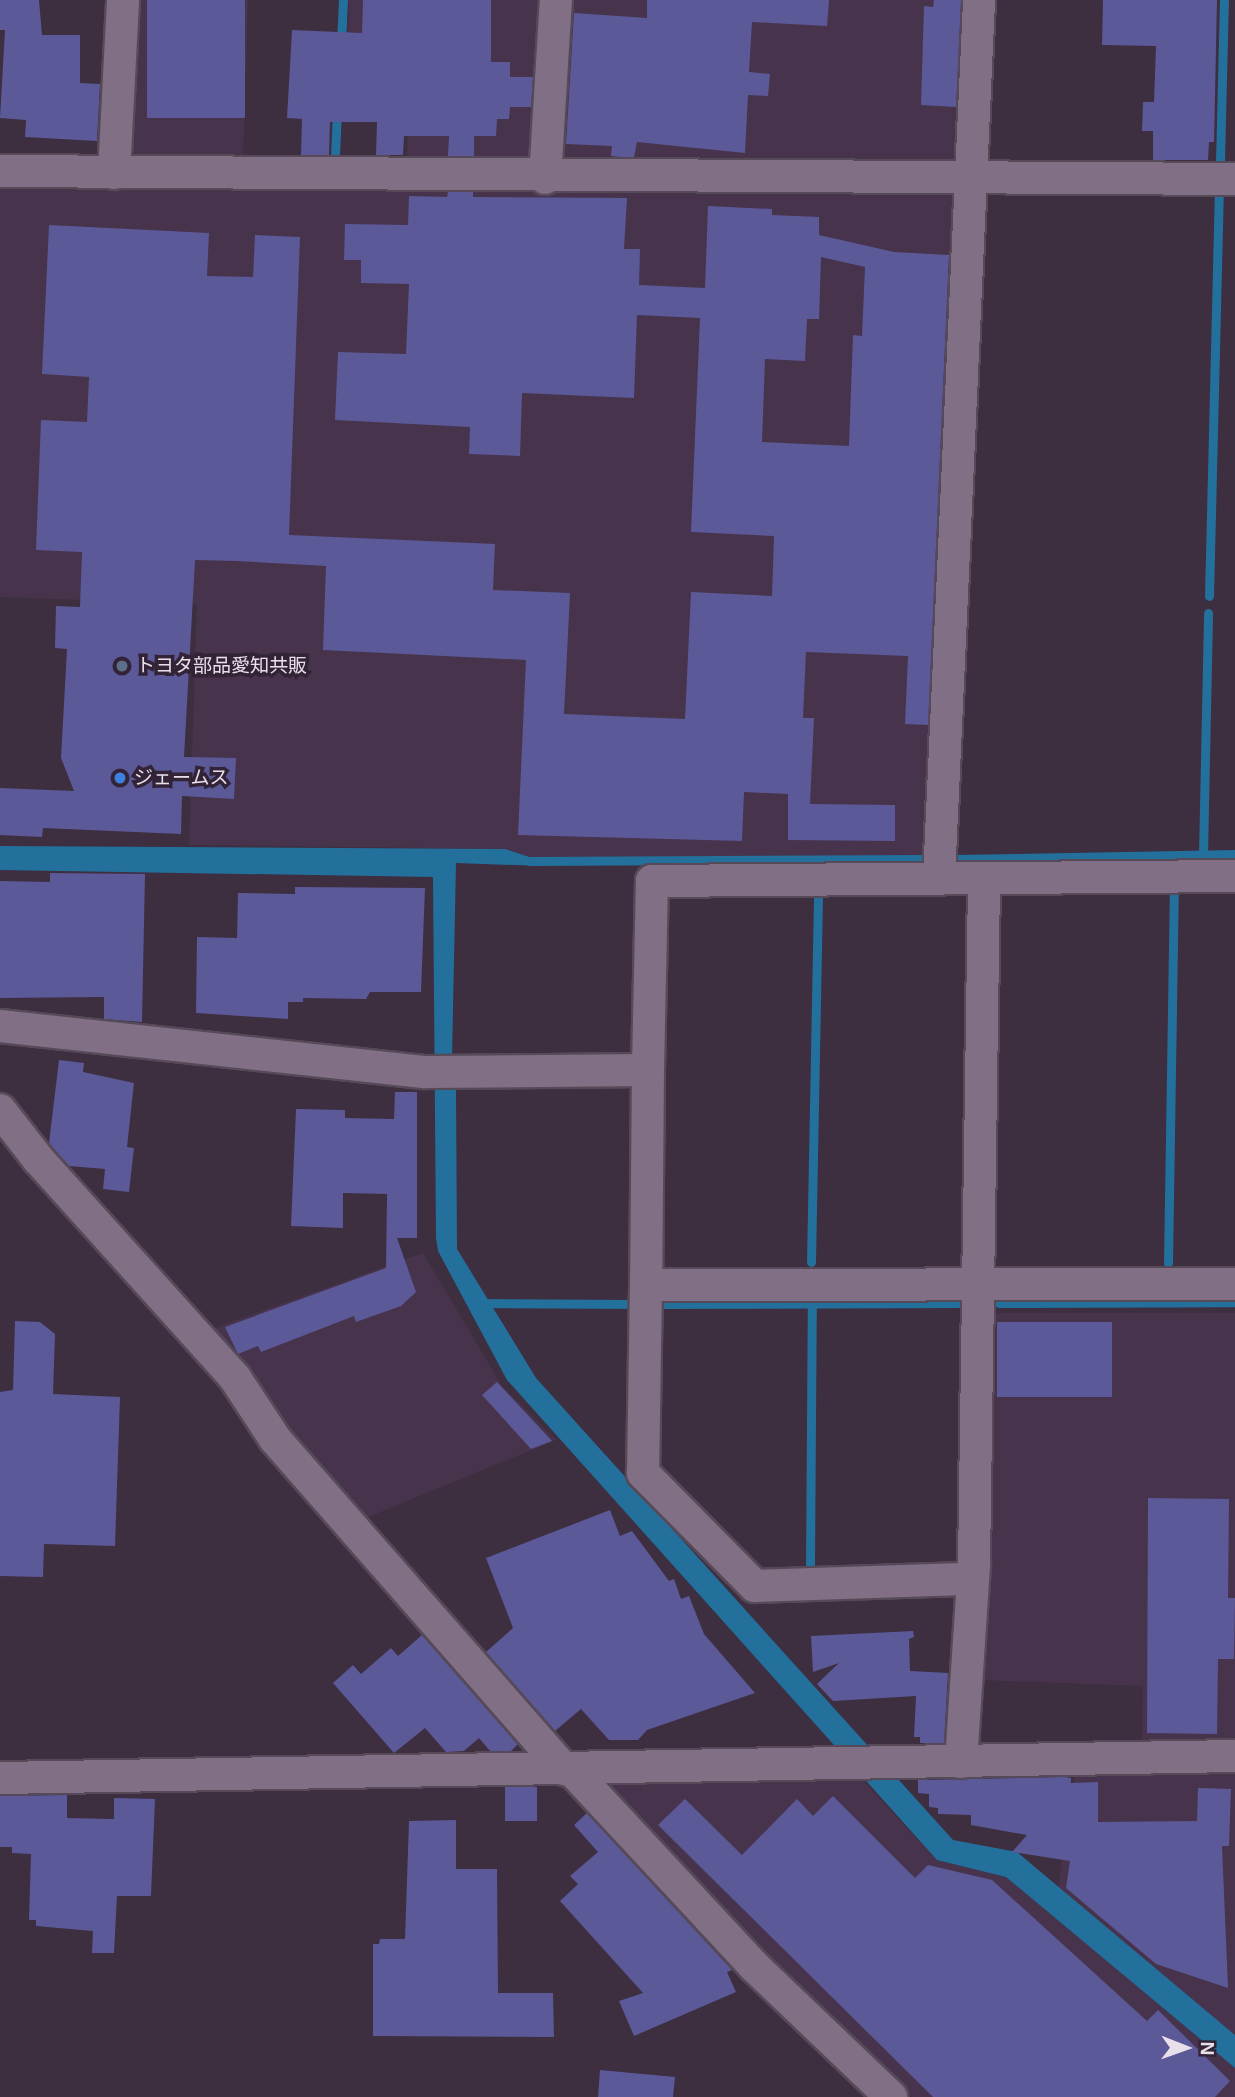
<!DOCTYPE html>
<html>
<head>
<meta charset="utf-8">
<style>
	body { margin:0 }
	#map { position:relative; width:1235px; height:2097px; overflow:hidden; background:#3d2e40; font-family:Arial,"Noto Sans JP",sans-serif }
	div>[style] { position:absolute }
	.built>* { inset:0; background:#47344c; transform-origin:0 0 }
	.water>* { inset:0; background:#23709c }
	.stream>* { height:9px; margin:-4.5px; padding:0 4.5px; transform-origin:4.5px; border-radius:4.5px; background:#23709c }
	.building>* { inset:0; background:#5c5999; transform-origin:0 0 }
	.roads { filter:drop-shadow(2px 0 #564a59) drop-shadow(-2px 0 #564a59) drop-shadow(0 2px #564a59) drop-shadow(0 -2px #564a59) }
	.minor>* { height:32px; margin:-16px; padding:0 16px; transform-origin:16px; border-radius:16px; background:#817085 }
	.dots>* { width:19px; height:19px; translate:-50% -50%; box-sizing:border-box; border:4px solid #322436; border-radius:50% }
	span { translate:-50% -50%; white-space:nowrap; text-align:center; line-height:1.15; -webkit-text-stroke:7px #322436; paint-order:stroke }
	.poi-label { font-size:19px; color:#e9dfeb }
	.left { translate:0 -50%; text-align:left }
	.north { position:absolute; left:1151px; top:2013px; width:70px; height:70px; -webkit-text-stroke:5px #322436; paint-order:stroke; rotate:91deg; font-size:19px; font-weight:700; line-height:28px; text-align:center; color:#e9dfeb }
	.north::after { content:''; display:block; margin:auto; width:24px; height:32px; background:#e9dfeb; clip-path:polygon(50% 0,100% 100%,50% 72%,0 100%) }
</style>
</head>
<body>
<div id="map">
	<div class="built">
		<i style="clip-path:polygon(138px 0,248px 0,243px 158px,140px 158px,130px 149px)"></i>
		<i style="clip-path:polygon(349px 0,546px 0,537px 146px,526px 161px,407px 160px,409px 60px,347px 59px)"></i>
		<i style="left:565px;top:0;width:404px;height:161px"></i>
		<i style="clip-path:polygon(0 187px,959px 194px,930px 855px,542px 861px,505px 849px,189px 845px,197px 604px,0 597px)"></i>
		<i style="clip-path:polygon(423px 1253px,502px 1386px,556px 1440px,361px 1520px,206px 1331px)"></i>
		<i style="clip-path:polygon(992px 1313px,1235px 1313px,1235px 1752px,1142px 1752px,1143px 1686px,980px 1680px)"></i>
		<i style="clip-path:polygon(1235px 1765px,1235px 2035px,1058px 1887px,1076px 1766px)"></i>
		<i style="clip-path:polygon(856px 1773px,937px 1860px,1006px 1877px,1235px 2068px,1235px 2097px,912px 2097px,593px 1778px)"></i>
	</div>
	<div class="water">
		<i style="clip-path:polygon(0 846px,505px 849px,542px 861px,542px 866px,456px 863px,452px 1058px,456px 1087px,457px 1249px,536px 1378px,953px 1840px,1017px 1852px,1235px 2035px,1235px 2068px,1006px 1877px,937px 1860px,507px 1380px,438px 1251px,436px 1238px,433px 877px,0 870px)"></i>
	</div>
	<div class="stream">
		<i style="left:341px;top:44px;width:44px;rotate:-87.4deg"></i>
		<i style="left:335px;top:156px;width:46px;rotate:-87.5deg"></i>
		<i style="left:1220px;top:162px;width:162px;rotate:-88.6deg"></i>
		<i style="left:1209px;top:596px;width:400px;rotate:-88.6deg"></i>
		<i style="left:1203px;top:855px;width:242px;rotate:-88.8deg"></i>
		<i style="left:955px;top:859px;width:280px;rotate:-1deg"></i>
		<i style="left:530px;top:861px;width:393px;rotate:-0.3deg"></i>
		<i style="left:811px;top:1262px;width:370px;rotate:-88.9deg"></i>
		<i style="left:1168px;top:1263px;width:378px;rotate:-89.1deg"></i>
		<i style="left:478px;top:1303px;width:156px;rotate:0.4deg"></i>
		<i style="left:999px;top:1303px;width:236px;rotate:-0.2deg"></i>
		<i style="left:662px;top:1304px;width:304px;rotate:-0.2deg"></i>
		<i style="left:810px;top:1566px;width:263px;rotate:-89.6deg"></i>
	</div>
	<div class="building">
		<i style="clip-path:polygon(0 0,39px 0,42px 35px,80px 35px,80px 83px,100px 84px,97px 141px,25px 137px,26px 120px,0 118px,5px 30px,0 30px)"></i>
		<i style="left:147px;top:0;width:98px;height:118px"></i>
		<i style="clip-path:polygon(363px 0,491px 0,491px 62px,510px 62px,510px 77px,533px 77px,531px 107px,510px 107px,509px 119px,497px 119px,496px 136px,474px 136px,474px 156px,448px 156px,449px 136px,404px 136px,403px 155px,376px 155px,377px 122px,330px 122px,329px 155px,301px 155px,302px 119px,287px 118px,292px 30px,362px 33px)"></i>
		<i style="clip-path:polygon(647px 0,829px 0,827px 26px,752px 22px,749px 72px,770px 74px,768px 96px,748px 95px,745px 153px,637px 142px,634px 157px,622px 157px,611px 156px,612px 146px,566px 144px,574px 13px,647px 18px)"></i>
		<i style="clip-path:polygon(934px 0,961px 0,956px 107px,921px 105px,924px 6px,933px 7px)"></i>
		<i style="clip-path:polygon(1103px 0,1217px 0,1214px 142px,1209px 142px,1208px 160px,1153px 160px,1153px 131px,1142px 131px,1143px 102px,1154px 102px,1156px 46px,1102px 45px)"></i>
		<i style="clip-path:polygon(evenodd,448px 192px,473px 192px,473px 197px,627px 198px,624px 249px,640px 249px,639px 285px,705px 288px,708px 206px,772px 209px,772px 215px,819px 217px,819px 235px,894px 252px,949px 255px,928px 725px,905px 724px,908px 656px,806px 652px,803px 718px,814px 718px,810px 804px,895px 805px,895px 841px,788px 840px,788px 794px,744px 792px,742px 841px,518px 835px,526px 660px,323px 650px,326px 566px,236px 561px,195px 560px,184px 757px,236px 758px,234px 799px,182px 796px,181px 834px,43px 828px,42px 837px,0 835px,0 788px,74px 791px,61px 758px,67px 649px,55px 648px,56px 606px,80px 607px,82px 552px,36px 550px,41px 420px,87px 422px,89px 377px,42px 374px,49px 225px,209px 233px,207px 276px,253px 277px,255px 235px,300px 237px,289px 535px,495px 544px,493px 590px,570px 593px,564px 714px,685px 719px,691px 592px,772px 596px,774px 536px,691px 532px,700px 318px,637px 315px,634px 398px,522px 393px,520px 456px,469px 454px,470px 427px,335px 420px,338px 352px,406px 354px,409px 284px,361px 283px,361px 260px,344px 260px,345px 224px,408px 225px,409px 196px,447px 197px,448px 192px,821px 257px,865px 267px,862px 336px,853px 335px,849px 446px,762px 442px,765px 359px,805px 361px,807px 319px,819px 319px,821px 257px)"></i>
		<i style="clip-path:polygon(50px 873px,145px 874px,142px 1022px,104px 1019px,104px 997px,0 998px,0 881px,50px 882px)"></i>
		<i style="clip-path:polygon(295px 887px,425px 888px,421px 992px,370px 992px,366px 999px,303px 998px,303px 1002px,288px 1002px,288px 1019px,196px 1013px,197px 937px,237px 938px,238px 893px,295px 894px)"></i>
		<i style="clip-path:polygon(59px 1060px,84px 1063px,83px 1072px,134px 1083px,127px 1147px,134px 1148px,129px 1192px,103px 1189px,105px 1169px,69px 1166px,49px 1143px)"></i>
		<i style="clip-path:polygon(395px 1092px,417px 1092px,417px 1238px,397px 1238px,416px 1292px,401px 1306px,356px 1322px,354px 1316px,261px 1352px,258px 1346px,238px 1354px,225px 1327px,386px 1268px,387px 1194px,343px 1193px,343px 1228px,291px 1226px,296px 1109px,345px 1110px,345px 1118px,394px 1119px)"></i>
		<i style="clip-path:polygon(15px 1321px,40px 1322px,55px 1334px,53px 1394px,120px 1397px,115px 1546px,44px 1544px,43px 1577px,0 1576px,0 1392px,13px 1390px)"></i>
		<i style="left:997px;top:1322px;width:115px;height:75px"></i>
		<i style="clip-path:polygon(497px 1382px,552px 1441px,531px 1449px,482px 1395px)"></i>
		<i style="clip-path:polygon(1148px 1498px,1229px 1499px,1228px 1598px,1235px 1598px,1234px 1659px,1218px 1659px,1217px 1734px,1147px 1733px)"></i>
		<i style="clip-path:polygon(610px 1510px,620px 1536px,632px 1531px,669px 1581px,674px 1579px,681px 1599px,689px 1596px,704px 1634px,755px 1693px,647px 1730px,638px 1740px,609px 1740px,581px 1709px,555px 1731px,486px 1652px,513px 1628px,486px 1558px)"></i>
		<i style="clip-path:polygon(913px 1631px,914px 1637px,909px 1639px,910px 1671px,948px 1673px,944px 1743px,920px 1743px,920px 1737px,914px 1737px,916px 1696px,833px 1701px,817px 1684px,839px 1663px,813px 1672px,811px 1636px)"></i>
		<i style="clip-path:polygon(422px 1635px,518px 1744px,511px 1751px,490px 1751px,479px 1738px,464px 1751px,446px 1752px,425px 1728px,394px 1753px,333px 1683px,353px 1665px,361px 1674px,391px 1648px,398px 1656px)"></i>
		<i style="clip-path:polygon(1065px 1777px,1071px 1778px,1071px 1783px,1098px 1782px,1098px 1822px,1197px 1821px,1198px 1788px,1231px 1789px,1229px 1846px,1222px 1846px,1228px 1988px,1156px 1964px,1066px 1888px,1070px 1861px,1012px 1852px,1027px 1835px,971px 1825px,971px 1815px,938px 1814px,938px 1808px,929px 1807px,929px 1794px,918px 1793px,918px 1780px)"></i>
		<i style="left:505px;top:1787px;width:32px;height:34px"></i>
		<i style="clip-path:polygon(67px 1795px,67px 1818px,114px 1819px,114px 1798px,155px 1799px,151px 1896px,117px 1896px,114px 1953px,92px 1953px,93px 1931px,36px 1926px,36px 1920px,29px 1920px,31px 1854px,12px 1853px,12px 1847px,0 1847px,0 1796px)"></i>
		<i style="clip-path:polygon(833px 1796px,915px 1878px,928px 1865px,992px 1880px,1147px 2021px,1158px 2010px,1230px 2081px,1215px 2097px,933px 2097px,658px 1825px,685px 1799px,742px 1855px,797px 1799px,813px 1816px)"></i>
		<i style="clip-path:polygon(587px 1813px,732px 1970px,727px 1972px,736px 1992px,634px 2036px,619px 2001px,643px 1993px,560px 1901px,578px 1884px,570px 1876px,598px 1852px,574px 1825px)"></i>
		<i style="clip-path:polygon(456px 1820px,456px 1869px,497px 1869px,498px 1993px,553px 1993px,554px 2037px,373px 2036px,373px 1944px,379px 1944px,380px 1939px,405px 1939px,409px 1821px)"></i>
		<i style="clip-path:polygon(600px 2070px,675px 2077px,673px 2097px,598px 2097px)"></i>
	</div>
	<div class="roads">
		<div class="minor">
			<i style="left:0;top:171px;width:1235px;rotate:0.37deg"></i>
			<i style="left:114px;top:173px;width:173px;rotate:-87deg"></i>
			<i style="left:545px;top:178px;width:178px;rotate:-86.5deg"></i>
			<i style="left:939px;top:879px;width:880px;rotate:-87.39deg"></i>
			<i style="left:0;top:1026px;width:428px;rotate:6.2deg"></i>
			<i style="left:426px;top:1072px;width:222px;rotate:-0.5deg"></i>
			<i style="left:648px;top:1070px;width:189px;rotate:-88.8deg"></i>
			<i style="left:652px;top:881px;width:583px;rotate:-0.49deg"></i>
			<i style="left:648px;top:1070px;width:215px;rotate:90.5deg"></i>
			<i style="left:646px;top:1285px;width:589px;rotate:-0.1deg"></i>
			<i style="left:0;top:1110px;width:62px;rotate:52.2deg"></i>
			<i style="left:38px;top:1159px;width:295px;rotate:48deg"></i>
			<i style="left:235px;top:1378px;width:73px;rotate:56.7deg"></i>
			<i style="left:275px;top:1439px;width:439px;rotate:48.8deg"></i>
			<i style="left:646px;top:1285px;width:188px;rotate:90.9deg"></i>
			<i style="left:643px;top:1473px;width:159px;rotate:45.3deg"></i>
			<i style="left:755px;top:1586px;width:215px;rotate:-1.9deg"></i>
			<i style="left:961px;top:1762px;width:198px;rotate:-86.2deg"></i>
			<i style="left:974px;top:1564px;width:685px;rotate:-89.16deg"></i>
			<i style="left:571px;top:1769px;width:269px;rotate:47.1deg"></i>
			<i style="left:754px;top:1966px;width:190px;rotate:43.7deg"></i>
			<i style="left:0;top:1778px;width:1235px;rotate:-1.02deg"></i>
		</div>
	</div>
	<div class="dots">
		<i style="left:122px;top:666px;background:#5c6f8a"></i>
		<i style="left:120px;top:778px;background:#3f7fe0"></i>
	</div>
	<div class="poi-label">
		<span class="left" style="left:136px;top:666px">トヨタ部品愛知共販</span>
		<span class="left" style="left:134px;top:778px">ジェームス</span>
	</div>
	<div class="north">N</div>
</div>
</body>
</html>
